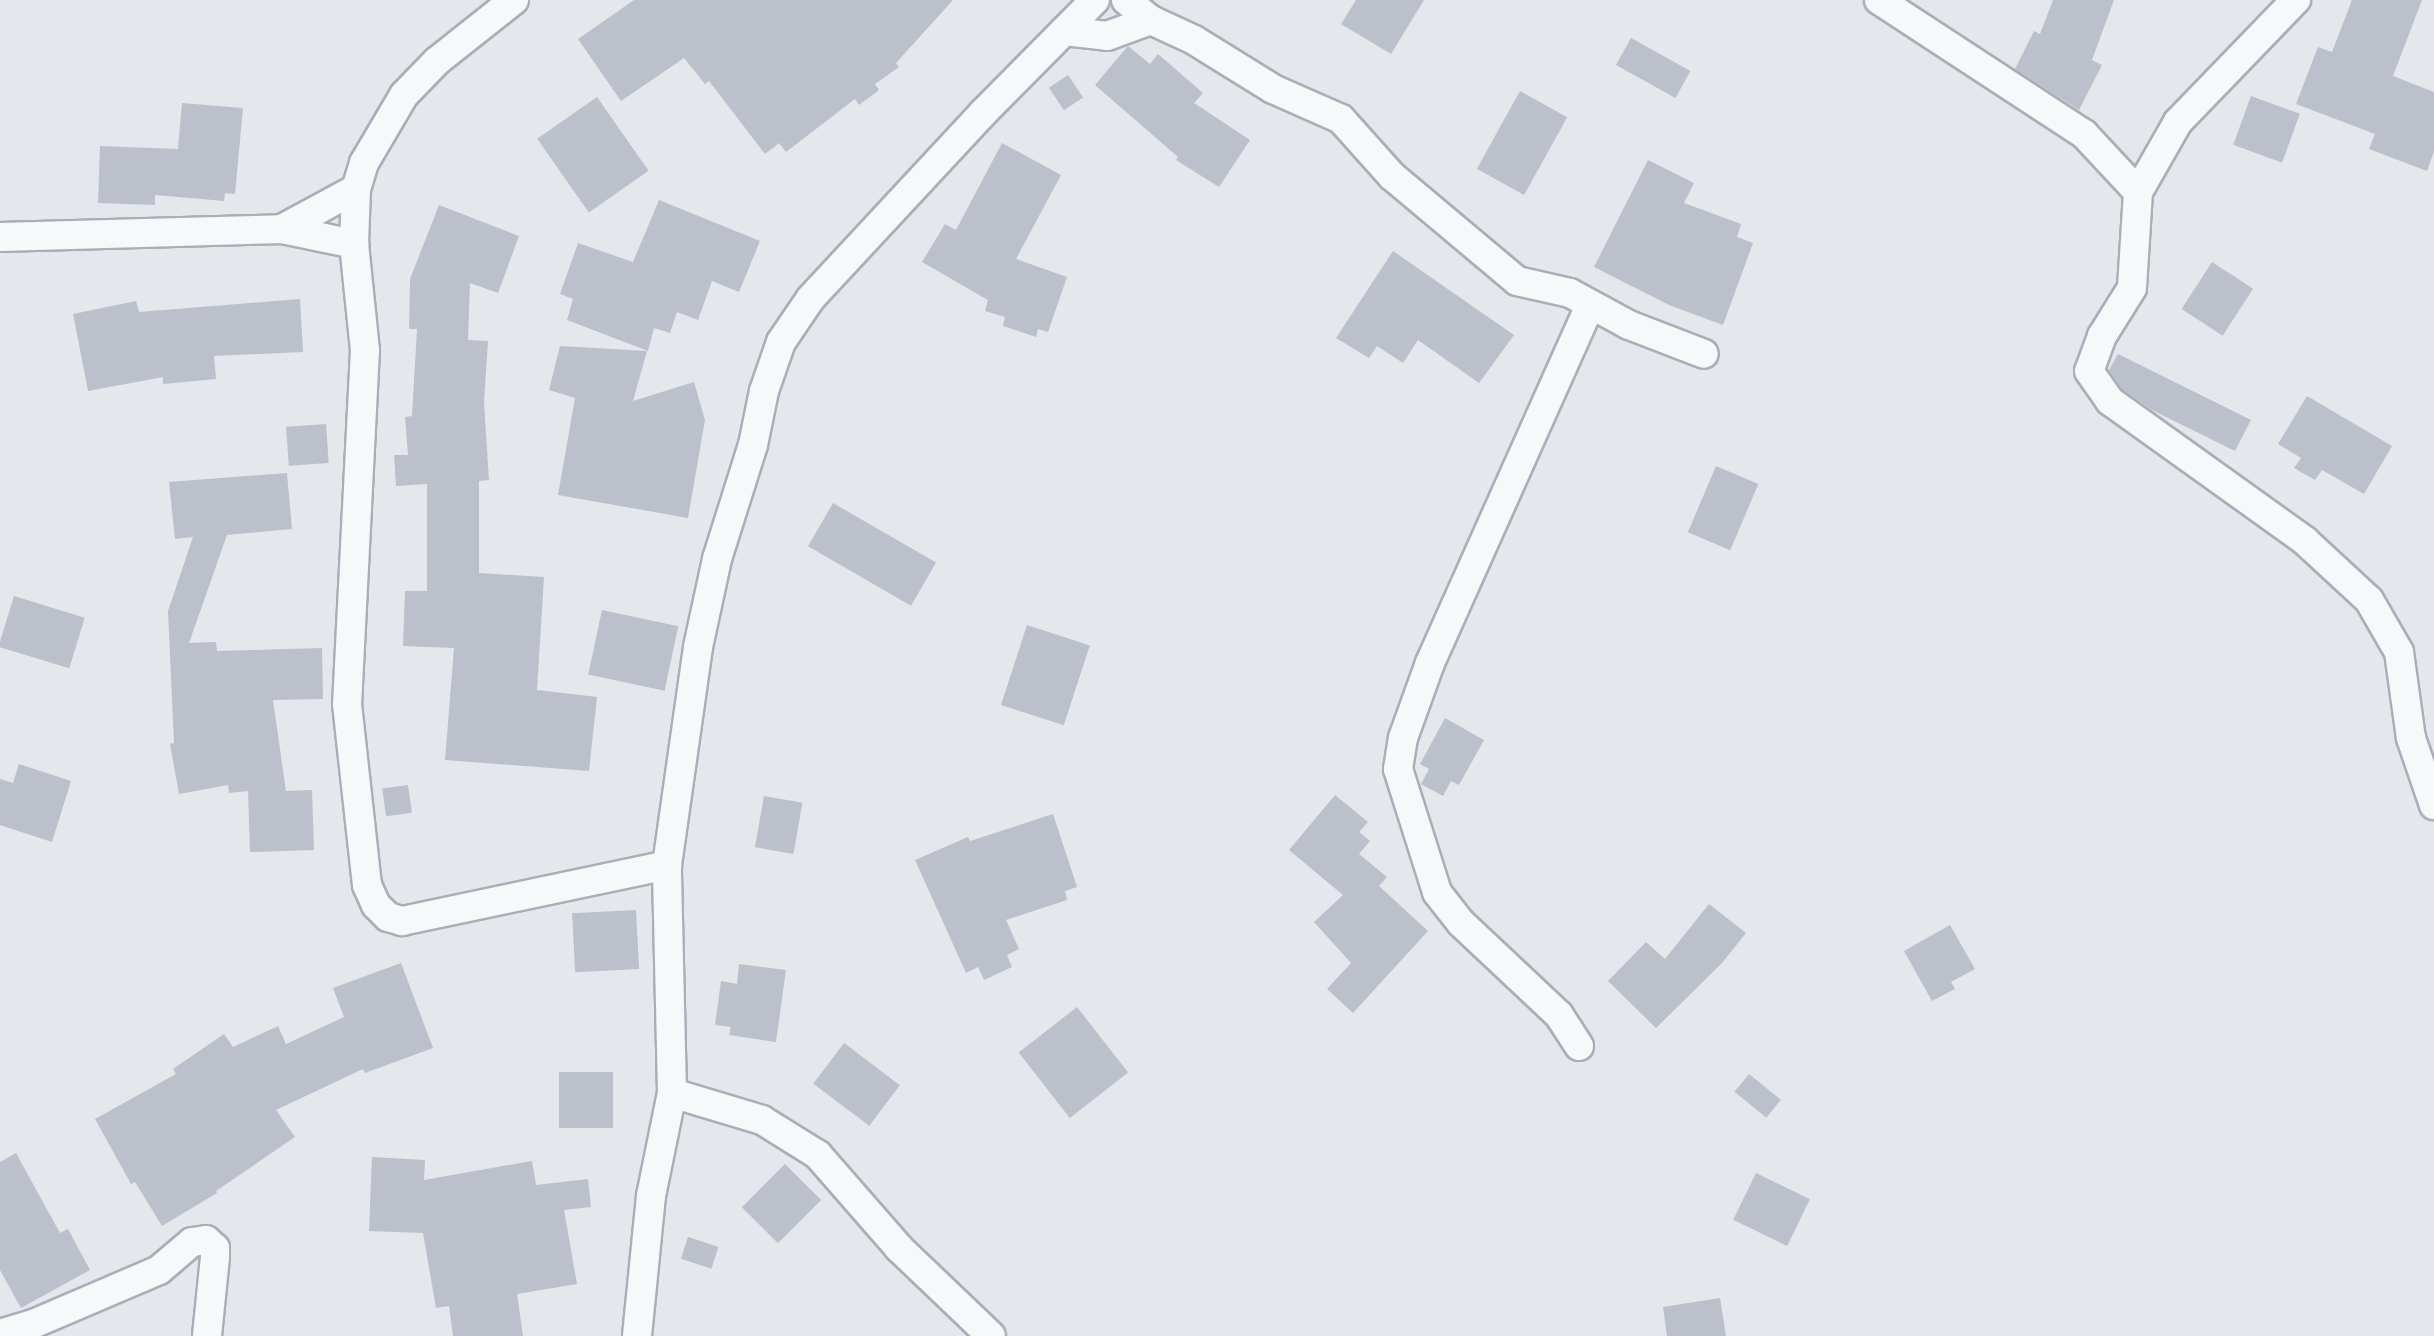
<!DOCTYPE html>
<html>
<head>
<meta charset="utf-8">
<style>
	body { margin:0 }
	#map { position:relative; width:2434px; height:1336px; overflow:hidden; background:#e4e7ec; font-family:Roboto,sans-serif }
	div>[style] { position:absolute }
	.building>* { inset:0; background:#bbc0ca; transform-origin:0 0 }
	.roads { filter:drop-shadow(2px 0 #a9aeb7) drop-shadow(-2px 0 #a9aeb7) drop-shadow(0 2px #a9aeb7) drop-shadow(0 -2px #a9aeb7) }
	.minor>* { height:28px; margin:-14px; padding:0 14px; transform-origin:14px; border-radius:14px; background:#f7f8fa }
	span { translate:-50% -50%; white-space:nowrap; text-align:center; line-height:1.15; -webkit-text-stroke:7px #f4f6f9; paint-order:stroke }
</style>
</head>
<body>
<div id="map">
	<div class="building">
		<i style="clip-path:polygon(634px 0,953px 0,896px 63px,899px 67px,875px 84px,879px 90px,859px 105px,855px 99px,786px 152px,779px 143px,765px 154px,709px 81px,705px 84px,684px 58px,621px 101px,578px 39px)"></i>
		<i style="clip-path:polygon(1356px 0,1424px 0,1391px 54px,1341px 24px)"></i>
		<i style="clip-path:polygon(2053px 0,2114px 0,2092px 60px,2102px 65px,2079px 110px,2015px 69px,2034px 31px,2040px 34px)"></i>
		<i style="clip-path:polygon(2352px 0,2422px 0,2393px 76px,2434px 92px,2434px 151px,2427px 171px,2369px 149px,2375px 134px,2296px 104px,2318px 47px,2332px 52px)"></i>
		<i style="left:1631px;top:38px;width:68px;height:31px;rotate:29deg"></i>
		<i style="clip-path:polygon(1128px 46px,1150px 64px,1158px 54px,1203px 93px,1194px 103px,1250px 140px,1219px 187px,1176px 160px,1178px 157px,1095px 85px)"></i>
		<i style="left:1068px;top:75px;width:27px;height:23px;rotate:56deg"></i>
		<i style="left:1520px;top:91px;width:54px;height:89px;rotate:29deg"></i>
		<i style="left:2251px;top:96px;width:52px;height:52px;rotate:20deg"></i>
		<i style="left:597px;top:97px;width:90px;height:73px;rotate:55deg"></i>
		<i style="clip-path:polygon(182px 103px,243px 108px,235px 194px,225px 193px,224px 201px,155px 195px,155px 205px,98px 203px,100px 146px,178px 149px)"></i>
		<i style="clip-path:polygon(1002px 143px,1061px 175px,1016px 259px,1067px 277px,1048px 332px,1038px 329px,1036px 337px,1003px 326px,1005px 317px,985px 311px,988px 300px,922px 262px,945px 224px,956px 230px)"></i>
		<i style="clip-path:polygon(1648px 160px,1694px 183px,1684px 203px,1741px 224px,1737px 237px,1753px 243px,1723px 325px,1669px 305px,1594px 267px)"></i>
		<i style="clip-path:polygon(659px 200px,760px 241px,739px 292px,712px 281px,698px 320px,677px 312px,670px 333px,654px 328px,648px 351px,567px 320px,573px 299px,560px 294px,578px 243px,633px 262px)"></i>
		<i style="clip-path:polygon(439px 205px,519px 236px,498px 293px,470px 283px,468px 340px,488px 341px,484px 402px,489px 480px,479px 481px,479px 573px,544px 577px,537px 690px,597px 697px,589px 771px,445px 760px,454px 648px,403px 646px,405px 591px,427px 591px,427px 484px,396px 486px,394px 455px,408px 455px,405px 417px,412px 416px,417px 329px,409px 329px,410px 279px)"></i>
		<i style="clip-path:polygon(1393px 251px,1514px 335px,1479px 383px,1418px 340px,1403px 363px,1377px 346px,1369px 358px,1336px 338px)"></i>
		<i style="left:2212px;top:262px;width:49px;height:56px;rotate:33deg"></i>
		<i style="clip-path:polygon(300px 299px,303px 352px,214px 356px,216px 379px,163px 384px,163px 377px,88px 391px,73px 314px,136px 301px,139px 312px)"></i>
		<i style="clip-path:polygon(560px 346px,647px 351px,633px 401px,694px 382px,705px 420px,688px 518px,558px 495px,575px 398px,549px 390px)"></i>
		<i style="clip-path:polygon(2118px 354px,2251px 420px,2235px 451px,2152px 410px,2122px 389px,2109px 370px)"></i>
		<i style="clip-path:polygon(2307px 396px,2392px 446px,2364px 494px,2322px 470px,2315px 480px,2294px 468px,2301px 458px,2278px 444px)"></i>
		<i style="left:326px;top:424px;width:39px;height:40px;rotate:86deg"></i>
		<i style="left:1716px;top:466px;width:46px;height:72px;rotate:23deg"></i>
		<i style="clip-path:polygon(287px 473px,292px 529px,227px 535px,189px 643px,216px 642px,217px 651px,322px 648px,323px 699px,273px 700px,286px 791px,312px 790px,314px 850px,250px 852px,248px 791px,229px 793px,228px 785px,179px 794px,170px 744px,174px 743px,168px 611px,193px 537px,175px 539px,169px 482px)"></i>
		<i style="left:833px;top:503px;width:119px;height:50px;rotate:30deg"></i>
		<i style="left:14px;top:596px;width:74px;height:53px;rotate:17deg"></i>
		<i style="left:602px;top:610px;width:78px;height:66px;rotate:12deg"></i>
		<i style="left:1027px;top:625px;width:66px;height:84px;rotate:18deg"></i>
		<i style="clip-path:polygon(1445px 718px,1484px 740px,1459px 785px,1451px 781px,1443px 796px,1421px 784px,1429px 769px,1420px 764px)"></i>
		<i style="clip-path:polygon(19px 764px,71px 781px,52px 842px,0 825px,0 779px,13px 783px)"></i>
		<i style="left:408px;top:785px;width:28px;height:26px;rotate:82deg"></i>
		<i style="clip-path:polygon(1335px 795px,1368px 822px,1359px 832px,1370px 841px,1359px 854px,1387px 877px,1379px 886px,1428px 931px,1353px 1013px,1327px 989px,1351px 963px,1314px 922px,1343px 895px,1289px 850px)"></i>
		<i style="left:764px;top:796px;width:39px;height:52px;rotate:10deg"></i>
		<i style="clip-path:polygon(1053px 814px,1077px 887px,1065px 891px,1067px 900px,1006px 920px,1019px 949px,1007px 955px,1012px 967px,984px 980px,978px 967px,966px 973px,915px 860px,968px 837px,970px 841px)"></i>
		<i style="clip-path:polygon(1709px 904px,1746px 933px,1722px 963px,1656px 1028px,1608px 981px,1646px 942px,1665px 959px)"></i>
		<i style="left:636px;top:910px;width:59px;height:64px;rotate:87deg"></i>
		<i style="clip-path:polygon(1950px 925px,1975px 969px,1951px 982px,1955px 989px,1932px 1001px,1904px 951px)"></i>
		<i style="clip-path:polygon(401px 963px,433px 1048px,365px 1073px,363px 1069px,276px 1110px,295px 1137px,216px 1191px,217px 1193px,162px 1226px,135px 1182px,131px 1184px,95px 1119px,176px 1074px,173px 1069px,224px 1034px,233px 1047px,278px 1026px,286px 1044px,344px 1017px,333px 988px)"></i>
		<i style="clip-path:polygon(739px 964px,786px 970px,776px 1042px,729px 1035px,731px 1027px,715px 1025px,721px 981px,737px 984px)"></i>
		<i style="left:1077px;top:1007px;width:83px;height:74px;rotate:52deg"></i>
		<i style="left:844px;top:1043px;width:70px;height:51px;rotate:37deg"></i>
		<i style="left:559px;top:1072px;width:54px;height:56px"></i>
		<i style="left:1749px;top:1074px;width:41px;height:23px;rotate:39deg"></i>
		<i style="clip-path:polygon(16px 1153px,60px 1233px,68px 1229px,90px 1270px,21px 1308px,0 1270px,0 1162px)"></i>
		<i style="clip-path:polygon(372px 1157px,425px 1160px,424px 1180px,532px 1161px,536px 1185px,588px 1179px,591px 1207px,564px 1210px,577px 1284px,517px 1294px,523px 1336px,453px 1336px,449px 1306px,436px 1308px,423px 1233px,369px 1231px)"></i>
		<i style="left:785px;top:1164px;width:51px;height:61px;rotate:45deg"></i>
		<i style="left:1756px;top:1173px;width:60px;height:52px;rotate:26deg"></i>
		<i style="left:688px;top:1237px;width:32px;height:23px;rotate:18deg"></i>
		<i style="clip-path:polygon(1720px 1298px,1726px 1336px,1667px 1336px,1663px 1307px)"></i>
	</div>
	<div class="roads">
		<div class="minor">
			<i style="left:514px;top:0;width:98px;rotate:141.6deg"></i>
			<i style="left:437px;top:61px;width:47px;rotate:134.1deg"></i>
			<i style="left:404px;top:95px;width:79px;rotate:120.5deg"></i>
			<i style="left:364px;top:163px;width:27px;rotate:107deg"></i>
			<i style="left:356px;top:189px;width:55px;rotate:92.1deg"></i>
			<i style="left:354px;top:244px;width:107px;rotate:84.1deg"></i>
			<i style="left:365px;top:350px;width:354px;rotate:92.9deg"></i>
			<i style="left:347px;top:704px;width:182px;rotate:83.7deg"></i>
			<i style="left:367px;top:885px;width:22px;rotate:66deg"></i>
			<i style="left:376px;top:905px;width:17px;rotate:45deg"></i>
			<i style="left:388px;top:917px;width:15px;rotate:16deg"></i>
			<i style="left:402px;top:921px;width:271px;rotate:-11.9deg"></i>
			<i style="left:1126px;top:0;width:32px;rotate:39deg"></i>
			<i style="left:1151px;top:20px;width:47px;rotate:24.9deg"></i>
			<i style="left:1194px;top:40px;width:93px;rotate:31.8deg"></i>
			<i style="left:1273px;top:89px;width:74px;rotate:23.8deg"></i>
			<i style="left:1341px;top:119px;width:76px;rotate:48.2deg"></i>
			<i style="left:1392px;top:176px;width:163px;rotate:40deg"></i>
			<i style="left:1517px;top:281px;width:54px;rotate:12.8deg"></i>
			<i style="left:1570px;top:293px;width:67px;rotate:28.5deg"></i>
			<i style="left:1629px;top:325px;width:80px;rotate:21.1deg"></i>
			<i style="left:1879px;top:0;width:245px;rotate:33.2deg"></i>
			<i style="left:2084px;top:134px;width:79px;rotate:47deg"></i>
			<i style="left:2138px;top:192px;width:96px;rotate:93.6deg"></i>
			<i style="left:2132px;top:288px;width:57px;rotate:122deg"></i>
			<i style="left:2102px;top:336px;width:37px;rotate:110deg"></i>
			<i style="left:2089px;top:371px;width:37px;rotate:55deg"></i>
			<i style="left:2110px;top:401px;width:239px;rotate:35.6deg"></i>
			<i style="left:2304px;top:540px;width:88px;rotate:42.7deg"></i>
			<i style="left:2369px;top:600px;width:60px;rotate:60deg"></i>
			<i style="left:2399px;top:652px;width:87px;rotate:82.1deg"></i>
			<i style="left:2411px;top:738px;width:71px;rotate:71.1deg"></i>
			<i style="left:1064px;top:31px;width:43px;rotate:6.6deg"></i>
			<i style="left:1107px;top:36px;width:47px;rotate:-20deg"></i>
			<i style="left:2138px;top:192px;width:81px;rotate:-60.3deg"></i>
			<i style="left:2178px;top:122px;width:170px;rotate:-46deg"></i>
			<i style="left:282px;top:229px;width:84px;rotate:-28.4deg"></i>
			<i style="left:0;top:237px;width:282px;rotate:-1.6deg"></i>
			<i style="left:282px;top:229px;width:74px;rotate:11.8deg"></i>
			<i style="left:1579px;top:1046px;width:37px;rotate:-123deg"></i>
			<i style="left:1559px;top:1015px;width:134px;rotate:-136.8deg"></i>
			<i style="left:1461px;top:923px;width:39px;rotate:-128deg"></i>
			<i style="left:1437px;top:892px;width:129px;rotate:-107.6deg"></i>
			<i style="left:1398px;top:769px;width:31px;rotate:-81deg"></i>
			<i style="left:1403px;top:738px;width:80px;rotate:-70.2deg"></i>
			<i style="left:1430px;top:663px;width:392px;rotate:-65.9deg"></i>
			<i style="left:672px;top:1093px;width:94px;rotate:16.7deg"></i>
			<i style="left:762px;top:1120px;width:66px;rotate:32deg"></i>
			<i style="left:818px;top:1155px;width:123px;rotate:48.9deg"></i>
			<i style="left:899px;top:1248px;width:127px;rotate:43.7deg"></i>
			<i style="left:0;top:1334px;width:34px;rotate:-17deg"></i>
			<i style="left:33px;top:1324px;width:137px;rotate:-23.2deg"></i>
			<i style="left:159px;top:1270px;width:43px;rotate:-40.3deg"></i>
			<i style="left:192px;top:1242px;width:14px;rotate:-8deg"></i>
			<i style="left:206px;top:1240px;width:12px;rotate:42deg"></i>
			<i style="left:215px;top:1248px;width:9px;rotate:90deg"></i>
			<i style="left:215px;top:1257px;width:79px;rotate:95.8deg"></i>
			<i style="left:637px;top:1336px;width:141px;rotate:-84.3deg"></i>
			<i style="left:651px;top:1196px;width:105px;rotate:-78.5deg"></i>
			<i style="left:672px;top:1093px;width:228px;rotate:-91.3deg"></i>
			<i style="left:667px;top:865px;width:220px;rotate:-81.9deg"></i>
			<i style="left:698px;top:647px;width:90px;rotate:-77.8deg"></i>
			<i style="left:717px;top:559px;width:120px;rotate:-72.5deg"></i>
			<i style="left:753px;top:445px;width:55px;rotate:-78.5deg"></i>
			<i style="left:764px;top:391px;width:52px;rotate:-70.9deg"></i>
			<i style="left:781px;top:342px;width:53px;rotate:-55.7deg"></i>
			<i style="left:811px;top:298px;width:253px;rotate:-47.1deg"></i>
			<i style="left:983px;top:113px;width:159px;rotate:-45.3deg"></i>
		</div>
	</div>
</div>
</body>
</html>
